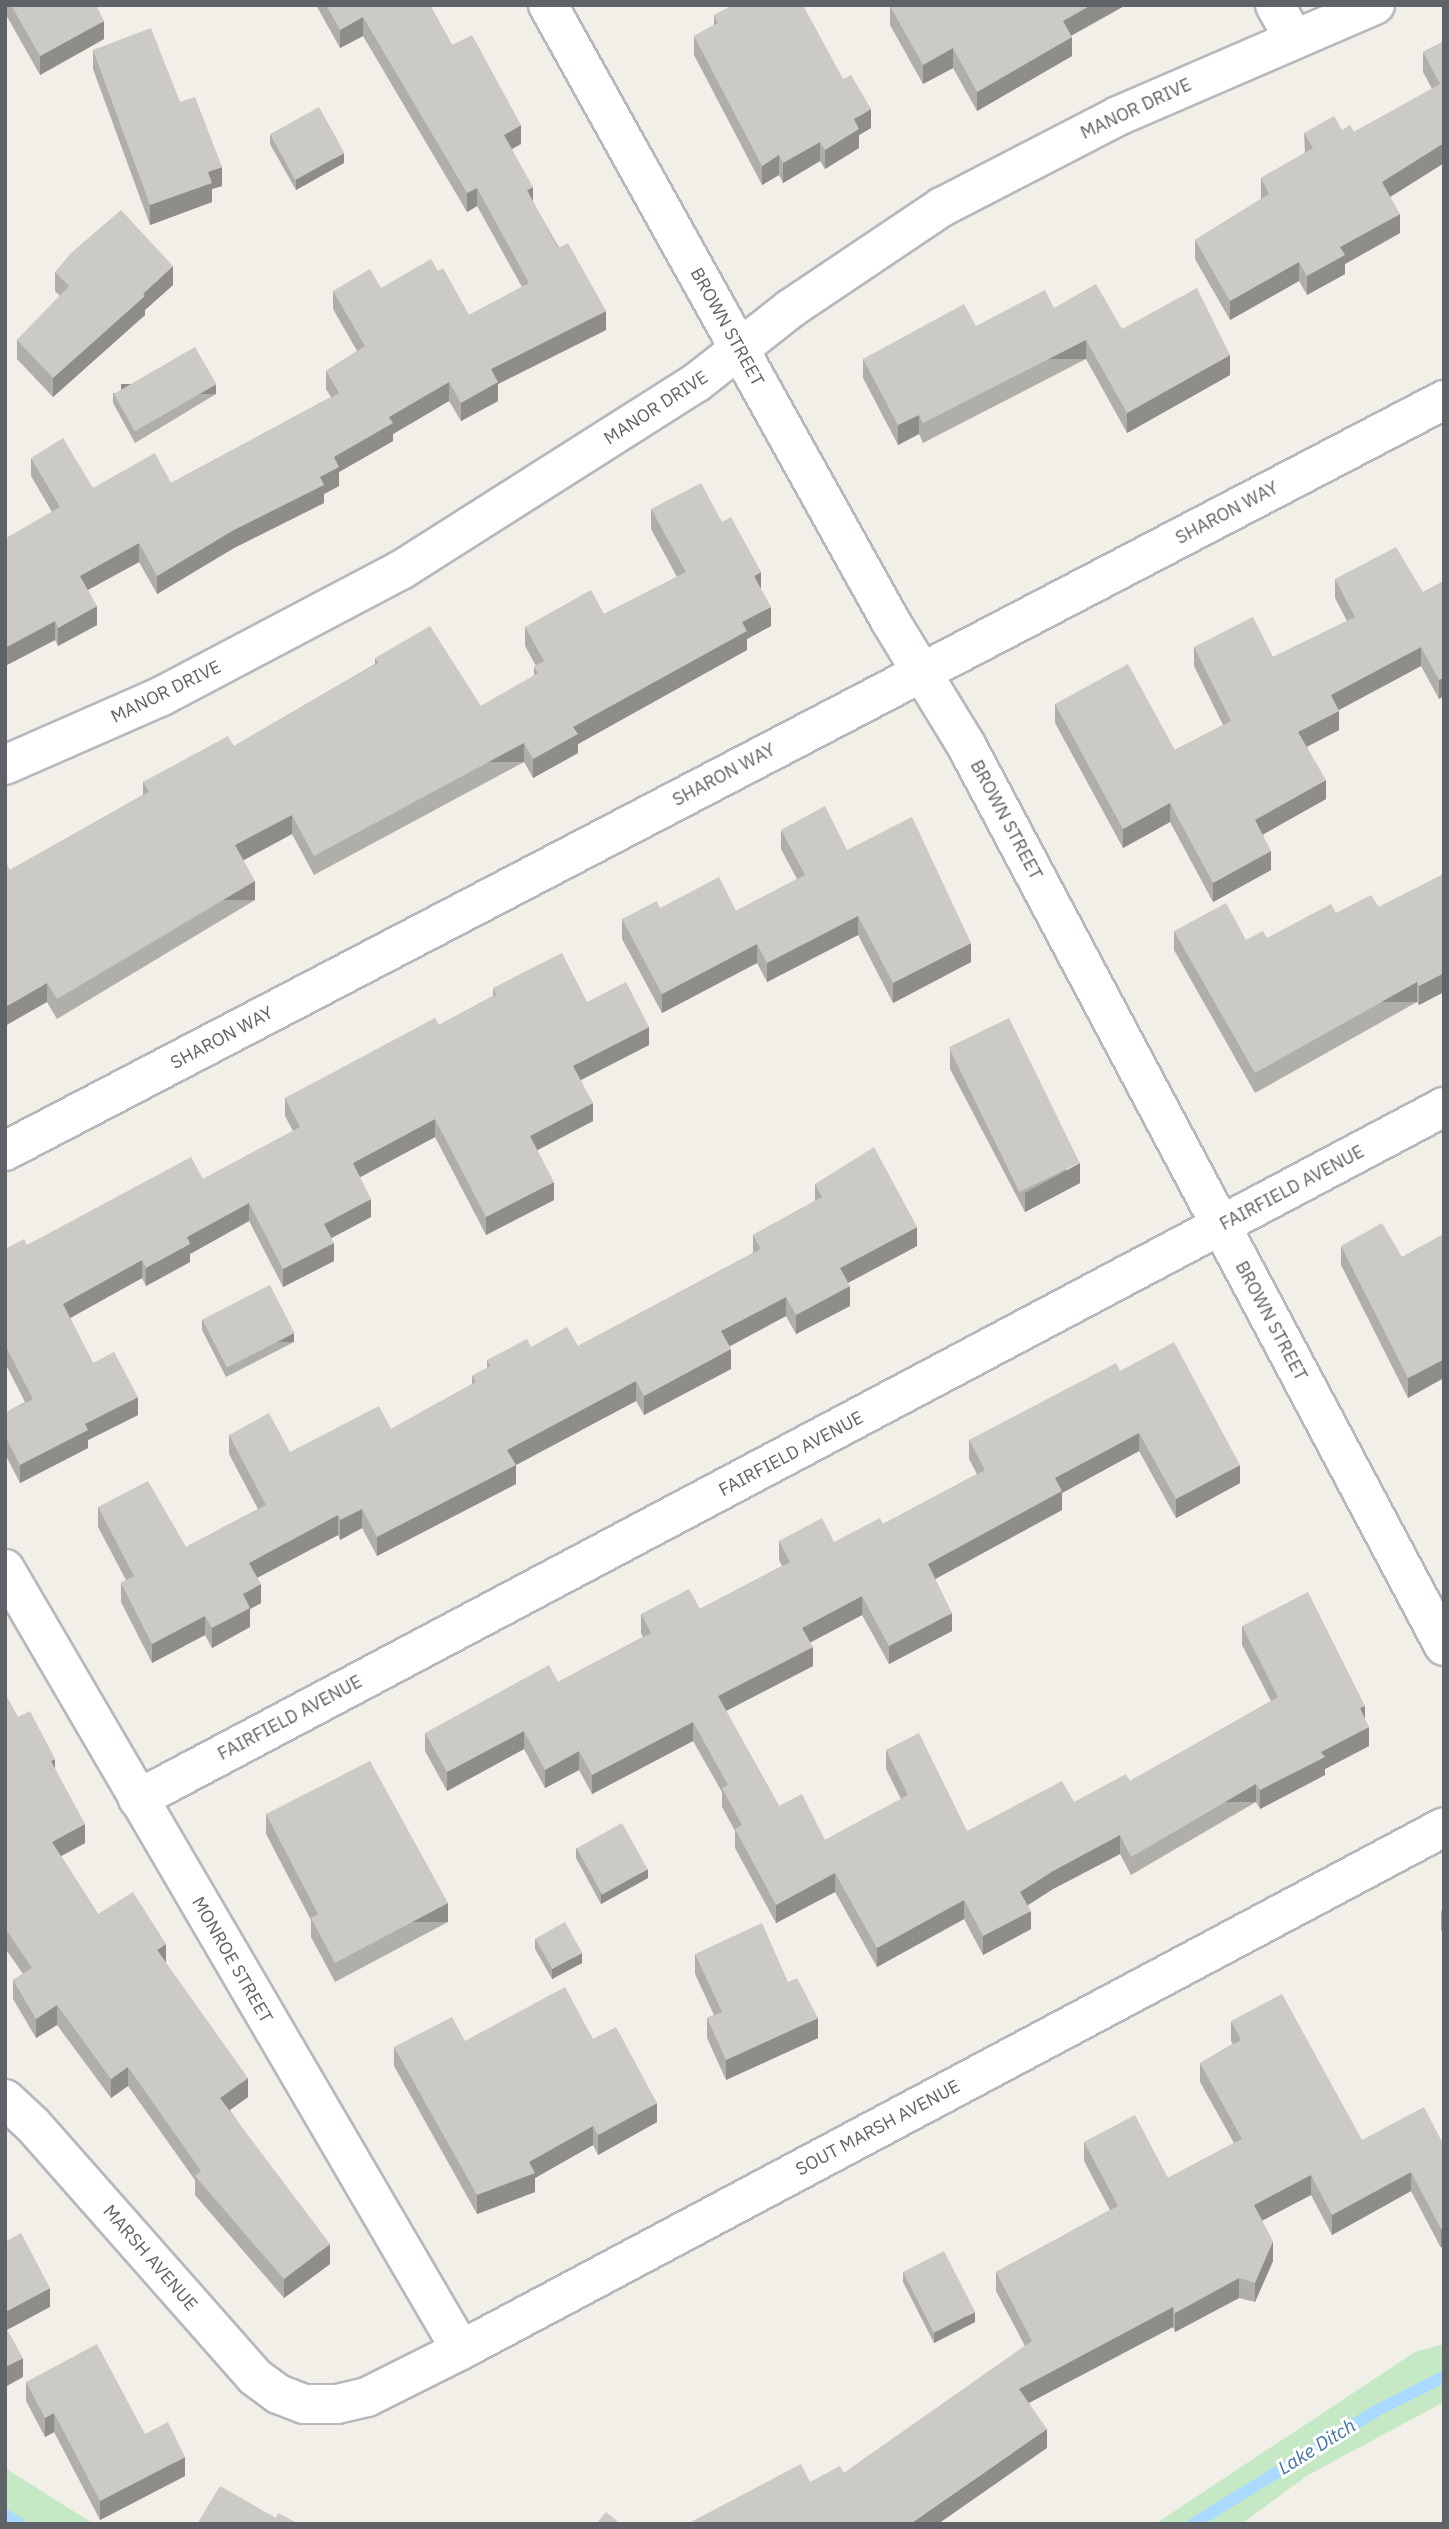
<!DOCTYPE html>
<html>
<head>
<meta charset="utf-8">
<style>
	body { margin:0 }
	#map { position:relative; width:1449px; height:2529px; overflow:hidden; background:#f1efe8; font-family:"IBM Plex Sans",sans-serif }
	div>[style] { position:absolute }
	.green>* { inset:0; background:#c5e8c5 }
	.stream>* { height:12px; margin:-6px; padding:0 6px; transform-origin:6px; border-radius:6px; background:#aadaff }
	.roads { filter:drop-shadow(2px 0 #b5b8bc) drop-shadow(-2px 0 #b5b8bc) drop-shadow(0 2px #b5b8bc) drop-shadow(0 -2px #b5b8bc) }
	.minor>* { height:38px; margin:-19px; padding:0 19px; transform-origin:19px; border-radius:19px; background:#fff }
	.wall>* { inset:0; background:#afaea9 }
	.shaded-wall>* { inset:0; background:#8f8d8a; transform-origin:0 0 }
	.building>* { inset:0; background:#cccac5; transform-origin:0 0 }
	span { translate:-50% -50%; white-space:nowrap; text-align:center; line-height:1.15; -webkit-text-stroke:6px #fff; paint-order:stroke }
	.street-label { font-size:18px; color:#5f6368 }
	.water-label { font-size:19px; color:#4174aa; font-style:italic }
	.frame { position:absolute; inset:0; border:7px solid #5f6368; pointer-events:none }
</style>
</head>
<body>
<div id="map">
	<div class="green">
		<i style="clip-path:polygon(1444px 2344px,1444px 2402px,1308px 2475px,1241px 2524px,1155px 2524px,1415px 2352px)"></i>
		<i style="clip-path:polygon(5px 2468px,94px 2524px,5px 2524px)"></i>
	</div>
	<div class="stream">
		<i style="left:5px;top:2515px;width:17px;rotate:31deg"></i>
		<i style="left:1193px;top:2524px;width:215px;rotate:-31.7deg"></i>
		<i style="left:1376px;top:2411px;width:76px;rotate:-26.6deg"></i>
	</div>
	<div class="roads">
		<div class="minor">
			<i style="left:548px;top:5px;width:706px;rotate:60.93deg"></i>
			<i style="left:891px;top:622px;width:142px;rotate:58.6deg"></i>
			<i style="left:965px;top:743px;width:1022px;rotate:62.06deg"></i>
			<i style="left:1275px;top:5px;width:39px;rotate:61deg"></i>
			<i style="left:5px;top:765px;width:169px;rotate:-23.7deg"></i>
			<i style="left:160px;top:697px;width:272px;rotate:-27.8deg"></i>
			<i style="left:401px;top:570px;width:349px;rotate:-32.4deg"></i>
			<i style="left:696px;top:383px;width:120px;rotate:-38.2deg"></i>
			<i style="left:790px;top:309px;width:183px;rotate:-33.9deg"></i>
			<i style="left:942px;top:207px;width:198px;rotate:-27.3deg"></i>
			<i style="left:1118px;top:116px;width:280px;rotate:-23.4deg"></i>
			<i style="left:5px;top:1151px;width:1623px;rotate:-27.56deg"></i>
			<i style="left:5px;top:1569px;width:904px;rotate:59.72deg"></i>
			<i style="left:138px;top:1799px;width:1478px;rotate:-27.92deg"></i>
			<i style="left:5px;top:2099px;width:38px;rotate:43deg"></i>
			<i style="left:33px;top:2125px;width:336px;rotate:48.6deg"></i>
			<i style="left:255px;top:2377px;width:29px;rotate:36deg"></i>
			<i style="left:278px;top:2394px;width:28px;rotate:21deg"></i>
			<i style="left:304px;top:2404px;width:33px"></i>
			<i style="left:337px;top:2404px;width:31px;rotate:-13deg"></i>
			<i style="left:367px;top:2397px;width:105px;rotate:-26.6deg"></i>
			<i style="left:461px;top:2350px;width:1113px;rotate:-28.01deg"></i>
		</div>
	</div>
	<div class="wall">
		<i style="clip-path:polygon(5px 5px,96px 5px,104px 39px,40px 75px,5px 13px)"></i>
		<i style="clip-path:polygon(316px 5px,430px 5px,452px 45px,521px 144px,512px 149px,533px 202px,606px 330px,498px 384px,498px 401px,461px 421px,449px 401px,393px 434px,393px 441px,339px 472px,339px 486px,324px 494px,324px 503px,234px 548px,157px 594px,139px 562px,88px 590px,97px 625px,58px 646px,55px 640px,5px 666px,5px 539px,52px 512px,31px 476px,31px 458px,93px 488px,171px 483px,331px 397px,326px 389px,326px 371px,357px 351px,333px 309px,333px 291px,381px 288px,438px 271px,469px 315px,522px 287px,477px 206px,467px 212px,363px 36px,340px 48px)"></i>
		<i style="clip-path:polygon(1126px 5px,1071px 36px,1072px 56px,977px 111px,953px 68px,923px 84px,890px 25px,890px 6px)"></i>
		<i style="clip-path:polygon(714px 15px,871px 128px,859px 135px,859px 148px,825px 169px,820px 161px,783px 183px,779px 175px,762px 185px,694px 55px,694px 36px,714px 25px)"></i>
		<i style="clip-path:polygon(1444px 41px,1444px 163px,1390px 197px,1400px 233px,1345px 264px,1345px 274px,1307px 295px,1299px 281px,1230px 320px,1195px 259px,1195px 240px,1261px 199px,1261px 178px,1305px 153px,1304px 133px,1342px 130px,1354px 132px,1432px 89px,1423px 72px,1423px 52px)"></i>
		<i style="clip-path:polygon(93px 50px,180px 102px,222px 186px,212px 189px,212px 202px,150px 225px,93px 69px)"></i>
		<i style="clip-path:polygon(270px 134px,344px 163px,296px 190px,270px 144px)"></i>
		<i style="clip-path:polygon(55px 272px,173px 285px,145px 310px,145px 315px,53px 397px,17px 359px,17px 340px,60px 296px,55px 291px)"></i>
		<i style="clip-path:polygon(1054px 308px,1122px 329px,1230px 375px,1127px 433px,1086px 359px,923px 443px,919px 434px,898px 445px,863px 378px,863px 359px,976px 326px)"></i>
		<i style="clip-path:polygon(113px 393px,216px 394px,135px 443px,113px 403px)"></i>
		<i style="clip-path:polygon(651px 509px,761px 590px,771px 626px,747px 639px,747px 650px,578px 744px,578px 753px,533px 778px,524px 762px,314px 875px,292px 834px,243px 860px,255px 900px,57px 1019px,47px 1002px,10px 870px,143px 795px,143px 782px,234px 746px,375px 664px,375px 658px,481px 706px,534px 676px,534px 667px,536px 666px,525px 646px,525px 627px,604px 614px,677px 577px,651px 529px)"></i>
		<i style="clip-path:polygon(1335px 579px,1423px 592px,1444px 581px,1439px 699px,1421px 666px,1339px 710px,1339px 730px,1307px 747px,1326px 799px,1263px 834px,1271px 870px,1213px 902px,1170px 822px,1123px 848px,1055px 723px,1055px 704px,1175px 750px,1223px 725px,1194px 666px,1194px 647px,1273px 657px,1347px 621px,1335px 598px)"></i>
		<i style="clip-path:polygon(781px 830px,847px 850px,971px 962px,893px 1003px,858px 935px,767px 982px,757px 963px,662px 1013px,622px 939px,622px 919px,660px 908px,736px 911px,797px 879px,781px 849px)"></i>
		<i style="clip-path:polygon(1444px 874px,1444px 992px,1419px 1005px,1417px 1002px,1255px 1093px,1174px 950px,1174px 931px,1246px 940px,1267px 938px,1336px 913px,1379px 907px)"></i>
		<i style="clip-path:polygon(493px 988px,587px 1002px,649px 1045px,581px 1080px,593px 1121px,537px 1150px,554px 1200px,486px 1235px,435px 1137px,360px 1177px,371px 1217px,331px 1238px,334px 1261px,283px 1287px,249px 1221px,190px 1254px,190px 1262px,146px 1286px,142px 1278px,70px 1318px,93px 1363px,138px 1415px,88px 1440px,88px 1448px,20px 1483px,5px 1454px,5px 1413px,25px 1402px,5px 1363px,5px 1249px,27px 1245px,203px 1179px,293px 1131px,285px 1116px,285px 1098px,439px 1025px,493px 996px)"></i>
		<i style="clip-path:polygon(950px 1050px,1080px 1183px,1025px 1212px,950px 1069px)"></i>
		<i style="clip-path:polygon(815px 1184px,917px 1246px,848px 1283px,850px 1306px,796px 1334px,786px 1316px,729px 1346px,731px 1369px,644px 1415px,636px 1401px,516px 1465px,516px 1484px,377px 1556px,362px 1528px,340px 1540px,338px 1535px,257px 1578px,261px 1603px,250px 1609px,250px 1627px,212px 1648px,205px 1635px,152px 1663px,121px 1602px,121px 1583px,126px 1580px,98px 1527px,98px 1507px,186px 1547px,258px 1509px,229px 1454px,229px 1435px,290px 1452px,391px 1429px,472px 1384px,472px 1376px,487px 1368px,487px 1360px,531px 1347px,578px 1346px,753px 1253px,753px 1235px,815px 1201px)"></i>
		<i style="clip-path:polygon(1444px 1234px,1408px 1398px,1341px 1265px,1341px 1246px,1402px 1257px)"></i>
		<i style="clip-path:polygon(202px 1320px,294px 1342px,226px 1377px,202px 1330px)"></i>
		<i style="clip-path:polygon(1120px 1371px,1240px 1483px,1176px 1518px,1139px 1451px,1062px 1493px,1062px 1510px,935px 1579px,952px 1631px,889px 1664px,862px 1615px,810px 1642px,813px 1666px,726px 1711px,779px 1806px,825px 1840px,901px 1799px,886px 1769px,886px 1750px,967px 1831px,1074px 1802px,1130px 1781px,1271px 1701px,1242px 1645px,1242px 1626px,1365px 1719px,1369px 1746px,1325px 1769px,1325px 1775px,1260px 1809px,1256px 1802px,1131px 1875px,1120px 1854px,1053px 1889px,1028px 1905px,1031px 1929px,983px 1955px,964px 1919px,877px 1967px,835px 1892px,776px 1923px,735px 1848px,735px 1831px,722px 1807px,722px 1792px,693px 1741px,592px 1794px,579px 1770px,545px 1788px,524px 1749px,447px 1791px,425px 1751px,425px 1733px,558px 1682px,643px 1637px,641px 1633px,641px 1614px,700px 1609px,782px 1566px,779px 1560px,779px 1541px,834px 1542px,883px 1524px,977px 1474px,969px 1459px,969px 1440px)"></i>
		<i style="clip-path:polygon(5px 1694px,18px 1717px,55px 1769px,85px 1843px,61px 1856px,98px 1914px,166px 1963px,248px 2097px,230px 2110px,330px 2264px,284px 2298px,195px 2195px,195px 2180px,128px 2086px,111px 2098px,57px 2025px,36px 2038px,13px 1999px,13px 1980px,23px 1974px,5px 1948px)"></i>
		<i style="clip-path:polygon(266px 1814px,448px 1922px,335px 1982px,311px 1937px,311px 1920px,266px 1834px)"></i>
		<i style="clip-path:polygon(576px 1848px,648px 1878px,601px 1904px,576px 1858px)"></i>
		<i style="clip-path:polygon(1444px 1909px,1444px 1935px,1441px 1930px,1441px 1911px)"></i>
		<i style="clip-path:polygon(535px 1939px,582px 1963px,552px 1979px,535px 1949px)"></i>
		<i style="clip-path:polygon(695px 1954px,788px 1982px,818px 2038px,726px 2080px,707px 2038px,707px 2018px,714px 2015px,695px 1974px)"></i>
		<i style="clip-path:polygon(1231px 2021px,1362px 2140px,1441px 2140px,1441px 2248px,1411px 2191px,1332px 2235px,1311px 2195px,1262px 2220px,1273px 2261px,1255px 2302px,1239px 2298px,1175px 2332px,1173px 2327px,1029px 2403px,1047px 2448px,810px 2482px,844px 2473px,1025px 2346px,996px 2291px,996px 2272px,1110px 2210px,1084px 2161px,1084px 2142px,1168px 2178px,1234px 2143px,1200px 2082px,1200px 2063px,1233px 2044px,1231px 2041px)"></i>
		<i style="clip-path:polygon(593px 2039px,657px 2122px,598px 2155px,593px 2145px,535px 2178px,535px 2192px,477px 2214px,394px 2066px,394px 2047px,465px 2041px)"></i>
		<i style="clip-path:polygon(903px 2272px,975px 2322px,934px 2343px,903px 2282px)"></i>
		<i style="clip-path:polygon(26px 2382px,145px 2434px,185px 2476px,100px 2520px,54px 2432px,45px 2437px,26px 2401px)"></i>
	</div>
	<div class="shaded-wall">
		<i style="clip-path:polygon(1091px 5px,1126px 5px,1063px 40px,1063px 21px)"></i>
		<i style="clip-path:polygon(363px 17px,363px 36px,340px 48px,340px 30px)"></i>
		<i style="clip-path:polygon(104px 21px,104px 39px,40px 75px,40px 56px)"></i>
		<i style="clip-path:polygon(1072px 37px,1072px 56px,977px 111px,977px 92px)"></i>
		<i style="clip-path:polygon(953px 48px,953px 68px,923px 84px,923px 65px)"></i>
		<i style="clip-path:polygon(871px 109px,871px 128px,859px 135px,859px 148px,825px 169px,825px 150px,854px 119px)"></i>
		<i style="clip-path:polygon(521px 125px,521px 144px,504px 153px,504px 135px)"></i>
		<i style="clip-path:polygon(820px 142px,820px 161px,783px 183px,783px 163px)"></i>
		<i style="clip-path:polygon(1444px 143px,1444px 163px,1382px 202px,1382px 182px)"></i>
		<i style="clip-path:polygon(344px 153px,344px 163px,296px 190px,296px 180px)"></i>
		<i style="clip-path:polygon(779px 155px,779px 175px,762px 185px,762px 166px)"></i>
		<i style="clip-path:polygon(222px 167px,222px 186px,212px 189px,212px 202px,150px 225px,150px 205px,208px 172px)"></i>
		<i style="clip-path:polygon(533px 187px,533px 205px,527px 190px)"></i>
		<i style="clip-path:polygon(477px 188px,477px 206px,467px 212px,467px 193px)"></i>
		<i style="clip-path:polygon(1400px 214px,1400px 233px,1345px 264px,1345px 274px,1307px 295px,1307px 276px,1340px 247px)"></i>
		<i style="clip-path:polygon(1299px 262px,1299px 281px,1230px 320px,1230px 301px)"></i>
		<i style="clip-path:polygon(173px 266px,173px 285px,145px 310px,145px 315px,53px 397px,53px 378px)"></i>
		<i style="clip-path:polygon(606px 311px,606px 330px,498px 384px,498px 401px,461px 421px,461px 403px,491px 369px)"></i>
		<i style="left:1086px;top:340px;width:19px;height:183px;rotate:90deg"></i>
		<i style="clip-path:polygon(1230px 355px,1230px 375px,1127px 433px,1127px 413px)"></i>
		<i style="clip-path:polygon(449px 382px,449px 401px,393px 434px,393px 441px,339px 472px,339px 486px,324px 494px,324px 503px,234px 548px,157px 594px,157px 576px,320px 477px,334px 457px,389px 417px)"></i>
		<i style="left:216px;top:384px;width:10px;height:95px;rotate:90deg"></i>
		<i style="clip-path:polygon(919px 415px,919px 434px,898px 445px,898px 425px)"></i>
		<i style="clip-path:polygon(139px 543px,139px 562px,80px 594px,80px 576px)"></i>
		<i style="clip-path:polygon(761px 572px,761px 592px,754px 576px)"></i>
		<i style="clip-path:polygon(97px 606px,97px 625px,58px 646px,58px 628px)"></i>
		<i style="clip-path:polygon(771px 607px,771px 626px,747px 639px,747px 650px,578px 744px,578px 753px,533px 778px,533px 759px,573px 727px,742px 622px)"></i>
		<i style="clip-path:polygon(55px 621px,55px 640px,5px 666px,5px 648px)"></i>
		<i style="clip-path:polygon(1421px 647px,1421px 666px,1331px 714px,1331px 695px)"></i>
		<i style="clip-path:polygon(1444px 677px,1444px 696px,1439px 699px,1439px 680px)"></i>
		<i style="clip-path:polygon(1339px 711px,1339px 730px,1298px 751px,1298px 732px)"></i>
		<i style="left:524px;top:743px;width:19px;height:238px;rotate:90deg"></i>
		<i style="clip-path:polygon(1326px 780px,1326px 799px,1255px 839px,1255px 820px)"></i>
		<i style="clip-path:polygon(1170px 803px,1170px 822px,1123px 848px,1123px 829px)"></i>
		<i style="clip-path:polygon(292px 815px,292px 834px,235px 865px,235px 845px)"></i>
		<i style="clip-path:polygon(1271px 851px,1271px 870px,1213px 902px,1213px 883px)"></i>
		<i style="left:255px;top:881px;width:19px;height:230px;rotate:90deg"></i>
		<i style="clip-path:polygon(858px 916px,858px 935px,767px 982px,767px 963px)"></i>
		<i style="clip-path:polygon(971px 943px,971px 962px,893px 1003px,893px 983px)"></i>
		<i style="clip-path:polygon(757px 944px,757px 963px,662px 1013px,662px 994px)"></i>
		<i style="clip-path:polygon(1444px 973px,1444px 992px,1419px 1005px,1419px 986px)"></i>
		<i style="left:1417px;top:982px;width:20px;height:186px;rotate:90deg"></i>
		<i style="clip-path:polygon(47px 983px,47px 1002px,5px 1026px,5px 1007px)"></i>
		<i style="clip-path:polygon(649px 1027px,649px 1045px,573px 1084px,573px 1066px)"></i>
		<i style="clip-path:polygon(593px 1103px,593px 1121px,530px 1154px,530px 1136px)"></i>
		<i style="clip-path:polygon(435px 1119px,435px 1137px,353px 1181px,353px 1163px)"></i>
		<i style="clip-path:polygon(1080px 1163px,1080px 1183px,1025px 1212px,1025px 1193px)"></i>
		<i style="clip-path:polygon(554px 1182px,554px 1200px,486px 1235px,486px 1217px)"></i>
		<i style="clip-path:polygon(371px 1199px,371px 1217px,324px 1242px,324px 1224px)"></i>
		<i style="clip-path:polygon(249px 1203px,249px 1221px,190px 1254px,190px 1262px,146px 1286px,146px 1268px,187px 1237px)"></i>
		<i style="clip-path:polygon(917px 1227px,917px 1246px,840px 1287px,840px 1268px)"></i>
		<i style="clip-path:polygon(334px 1243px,334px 1261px,283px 1287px,283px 1269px)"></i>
		<i style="clip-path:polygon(142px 1260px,142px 1278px,63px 1322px,63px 1304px)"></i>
		<i style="clip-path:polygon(850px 1286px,850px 1306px,796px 1334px,796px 1315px)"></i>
		<i style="clip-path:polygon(786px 1297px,786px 1316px,721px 1351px,721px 1331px)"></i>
		<i style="left:294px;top:1333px;width:9px;height:76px;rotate:90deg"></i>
		<i style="clip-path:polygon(731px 1349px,731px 1369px,644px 1415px,644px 1396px)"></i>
		<i style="clip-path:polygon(1444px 1359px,1444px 1378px,1408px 1398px,1408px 1378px)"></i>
		<i style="clip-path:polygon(636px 1381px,636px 1401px,516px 1465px,516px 1484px,377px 1556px,377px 1537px,507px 1450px)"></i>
		<i style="clip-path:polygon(138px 1397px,138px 1415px,88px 1440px,88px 1448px,20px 1483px,20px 1465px,85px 1424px)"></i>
		<i style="clip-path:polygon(1139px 1433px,1139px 1451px,1062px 1493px,1062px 1510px,928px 1583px,928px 1564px,1055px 1478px)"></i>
		<i style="clip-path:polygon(1240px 1465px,1240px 1483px,1176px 1518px,1176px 1499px)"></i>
		<i style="clip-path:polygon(362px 1509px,362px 1528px,340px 1540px,340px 1520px)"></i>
		<i style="clip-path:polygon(338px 1515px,338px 1535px,249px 1582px,249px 1563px)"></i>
		<i style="clip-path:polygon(261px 1584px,261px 1603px,250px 1609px,250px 1627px,212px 1648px,212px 1628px,243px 1594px)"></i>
		<i style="clip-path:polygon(862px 1596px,862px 1615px,802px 1647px,802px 1628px)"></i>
		<i style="clip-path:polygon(952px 1613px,952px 1631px,889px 1664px,889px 1646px)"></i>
		<i style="clip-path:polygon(205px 1616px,205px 1635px,152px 1663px,152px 1644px)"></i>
		<i style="clip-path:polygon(813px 1647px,813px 1666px,718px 1715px,718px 1696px)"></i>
		<i style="clip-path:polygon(1365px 1706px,1365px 1725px,1360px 1708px)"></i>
		<i style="clip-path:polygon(693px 1722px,693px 1741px,592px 1794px,592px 1775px)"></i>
		<i style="clip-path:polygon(1369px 1727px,1369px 1746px,1325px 1769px,1325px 1775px,1260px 1809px,1260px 1790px,1321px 1752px)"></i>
		<i style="clip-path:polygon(524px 1731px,524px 1749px,447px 1791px,447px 1772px)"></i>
		<i style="clip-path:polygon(579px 1751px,579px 1770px,545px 1788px,545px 1770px)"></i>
		<i style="clip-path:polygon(55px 1759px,55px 1778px,51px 1761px)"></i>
		<i style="left:1256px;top:1784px;width:18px;height:145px;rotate:90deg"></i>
		<i style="clip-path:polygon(85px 1824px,85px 1843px,52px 1861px,52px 1842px)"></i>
		<i style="clip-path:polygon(1120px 1835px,1120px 1854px,1053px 1889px,1020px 1910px,1020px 1892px,1053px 1871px)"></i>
		<i style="clip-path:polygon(648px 1869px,648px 1878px,601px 1904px,601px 1894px)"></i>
		<i style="clip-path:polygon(835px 1873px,835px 1892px,776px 1923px,776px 1905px)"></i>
		<i style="clip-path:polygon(964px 1900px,964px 1919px,877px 1967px,877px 1948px)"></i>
		<i style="left:448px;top:1903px;width:19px;height:128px;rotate:90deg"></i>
		<i style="clip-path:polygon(1031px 1911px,1031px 1929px,983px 1955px,983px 1936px)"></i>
		<i style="clip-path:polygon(166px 1944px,166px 1963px,157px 1950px)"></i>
		<i style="clip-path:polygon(582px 1953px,582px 1963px,552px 1979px,552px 1969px)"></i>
		<i style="clip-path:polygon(57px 2005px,57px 2025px,36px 2038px,36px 2019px)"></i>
		<i style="clip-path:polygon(818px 2018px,818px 2038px,726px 2080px,726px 2060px)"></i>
		<i style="clip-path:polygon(128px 2067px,128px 2086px,111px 2098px,111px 2079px)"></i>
		<i style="clip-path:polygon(248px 2078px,248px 2097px,220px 2117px,220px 2098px)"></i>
		<i style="clip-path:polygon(657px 2103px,657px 2122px,598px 2155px,598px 2135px)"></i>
		<i style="clip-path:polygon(593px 2126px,593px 2145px,535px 2178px,535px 2192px,477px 2214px,477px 2195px,529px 2162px)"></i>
		<i style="clip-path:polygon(1411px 2172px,1411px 2191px,1332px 2235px,1332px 2215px)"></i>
		<i style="clip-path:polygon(1311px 2175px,1311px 2195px,1254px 2225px,1254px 2205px)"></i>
		<i style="left:1444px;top:2228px;width:19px;height:3px;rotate:90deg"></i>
		<i style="clip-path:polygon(1273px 2241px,1273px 2261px,1255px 2302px,1255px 2283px)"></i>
		<i style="clip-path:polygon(330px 2244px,330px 2264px,284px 2298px,284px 2279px)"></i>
		<i style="clip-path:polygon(1239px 2278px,1239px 2298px,1175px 2332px,1175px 2313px)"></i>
		<i style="clip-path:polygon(50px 2288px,50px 2307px,5px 2331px,5px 2312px)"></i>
		<i style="clip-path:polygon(1173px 2307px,1173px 2327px,1019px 2408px,1019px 2389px)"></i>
		<i style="clip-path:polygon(975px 2312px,975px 2322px,934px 2343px,934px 2333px)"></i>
		<i style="clip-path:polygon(23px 2358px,23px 2377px,5px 2387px,5px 2367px)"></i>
		<i style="clip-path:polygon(54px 2413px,54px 2432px,45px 2437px,45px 2418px)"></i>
		<i style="clip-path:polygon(1047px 2429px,1047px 2448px,938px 2524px,910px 2524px)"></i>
		<i style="clip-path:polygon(185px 2457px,185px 2476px,100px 2520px,100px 2501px)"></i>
	</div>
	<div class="building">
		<i style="clip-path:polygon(11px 5px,96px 5px,104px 21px,40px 56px)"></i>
		<i style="clip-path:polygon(326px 5px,430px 5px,452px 45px,472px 35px,521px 125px,504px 135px,533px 187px,527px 190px,558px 248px,568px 243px,606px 311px,491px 369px,498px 382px,461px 403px,449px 382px,389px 417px,393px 423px,334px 457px,339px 467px,320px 477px,324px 485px,234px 530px,157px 576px,139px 543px,80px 576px,97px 606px,58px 628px,55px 621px,5px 648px,5px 539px,60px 507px,31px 458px,63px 438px,93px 488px,155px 453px,171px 483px,339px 393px,326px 371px,365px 346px,333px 291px,370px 269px,381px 288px,431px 259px,438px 271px,443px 268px,469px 315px,529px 283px,477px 188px,467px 193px,363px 17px,340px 30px)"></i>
		<i style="clip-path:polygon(733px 5px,803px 5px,843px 79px,851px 75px,871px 109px,854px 119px,859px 129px,825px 150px,820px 142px,783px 163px,779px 155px,762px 166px,694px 36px,718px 23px,714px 15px)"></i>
		<i style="clip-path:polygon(1091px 5px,1063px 21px,1072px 37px,977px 92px,953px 48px,923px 65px,890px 6px)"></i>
		<i style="clip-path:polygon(151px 28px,180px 102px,195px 97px,222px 167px,208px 172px,212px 183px,150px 205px,93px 50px)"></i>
		<i style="clip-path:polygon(1444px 41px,1444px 143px,1382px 182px,1400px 214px,1340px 247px,1345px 255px,1307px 276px,1299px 262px,1230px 301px,1195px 240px,1269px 194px,1261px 178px,1313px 148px,1304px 133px,1334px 116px,1342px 130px,1350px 125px,1354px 132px,1440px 84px,1423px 52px)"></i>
		<i style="left:319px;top:107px;width:52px;height:56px;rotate:61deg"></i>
		<i style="clip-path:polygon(121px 210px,173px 266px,143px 294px,145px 296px,53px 378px,17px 340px,69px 286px,55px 272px,71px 253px)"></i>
		<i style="clip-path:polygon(1096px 284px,1122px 329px,1197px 288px,1230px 355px,1127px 413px,1086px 340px,923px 423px,919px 415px,898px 425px,863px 359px,964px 304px,976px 326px,1045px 290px,1054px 308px)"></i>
		<i style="left:195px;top:347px;width:43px;height:94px;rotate:60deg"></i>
		<i style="clip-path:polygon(701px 483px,722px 522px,731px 517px,761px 572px,754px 576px,771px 607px,742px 622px,747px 631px,573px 727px,578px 734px,533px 759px,524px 743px,314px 856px,292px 815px,235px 845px,255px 881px,57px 999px,47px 983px,5px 1007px,5px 860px,10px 870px,149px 792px,143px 782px,228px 736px,234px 746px,378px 663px,375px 658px,430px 626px,481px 706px,538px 673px,534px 667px,544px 661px,525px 627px,591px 590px,604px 614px,686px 572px,651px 509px)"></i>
		<i style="clip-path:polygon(1396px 547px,1423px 592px,1444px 581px,1444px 677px,1439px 680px,1421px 647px,1331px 695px,1339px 711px,1298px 732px,1326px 780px,1255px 820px,1271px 851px,1213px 883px,1170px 803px,1123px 829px,1055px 704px,1128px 664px,1175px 750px,1231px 721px,1194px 647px,1253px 617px,1273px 657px,1355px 617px,1335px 579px)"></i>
		<i style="clip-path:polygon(825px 806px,847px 850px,912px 817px,971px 943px,893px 983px,858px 916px,767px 963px,757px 944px,662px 994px,622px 919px,657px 901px,660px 908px,719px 877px,736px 911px,805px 875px,781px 830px)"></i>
		<i style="clip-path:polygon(1444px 874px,1444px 973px,1419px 986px,1417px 982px,1255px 1073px,1174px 931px,1226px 903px,1246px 940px,1263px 931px,1267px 938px,1331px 904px,1336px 913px,1371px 895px,1379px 907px)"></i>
		<i style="clip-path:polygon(562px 953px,587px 1002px,626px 982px,649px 1027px,573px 1066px,593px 1103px,530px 1136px,554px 1182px,486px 1217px,435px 1119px,353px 1163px,371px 1199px,324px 1224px,334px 1243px,283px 1269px,249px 1203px,187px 1237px,190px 1244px,146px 1268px,142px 1260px,63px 1304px,93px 1363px,114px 1352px,138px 1397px,85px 1424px,88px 1430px,20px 1465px,5px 1436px,5px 1413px,33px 1399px,5px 1345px,5px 1249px,24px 1239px,27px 1245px,191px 1157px,203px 1179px,300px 1127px,285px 1098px,435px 1018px,439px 1025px,496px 995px,493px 988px)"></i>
		<i style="left:1009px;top:1018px;width:161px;height:67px;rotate:64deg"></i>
		<i style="clip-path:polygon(874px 1147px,917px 1227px,840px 1268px,850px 1286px,796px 1315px,786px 1297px,721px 1331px,731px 1349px,644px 1396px,636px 1381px,507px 1450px,516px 1465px,377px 1537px,362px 1509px,340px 1520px,338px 1515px,249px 1563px,261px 1584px,243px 1594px,250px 1608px,212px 1628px,205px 1616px,152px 1644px,121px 1583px,134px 1576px,98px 1507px,148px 1481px,186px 1547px,266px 1505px,229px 1435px,269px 1413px,290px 1452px,379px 1406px,391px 1429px,476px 1382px,472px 1376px,490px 1366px,487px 1360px,527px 1339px,531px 1347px,567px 1327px,578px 1346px,761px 1249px,753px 1235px,822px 1197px,815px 1184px)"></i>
		<i style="clip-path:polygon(1382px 1223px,1402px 1257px,1444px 1234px,1444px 1359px,1408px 1378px,1341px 1246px)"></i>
		<i style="left:270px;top:1285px;width:54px;height:76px;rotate:63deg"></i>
		<i style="clip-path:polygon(1174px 1342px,1240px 1465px,1176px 1499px,1139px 1433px,1055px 1478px,1062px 1491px,928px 1564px,952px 1613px,889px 1646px,862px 1596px,802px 1628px,813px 1647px,718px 1696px,779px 1806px,802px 1794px,825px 1840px,908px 1795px,886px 1750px,919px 1733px,967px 1831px,1062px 1781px,1074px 1802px,1126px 1774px,1130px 1781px,1278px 1697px,1242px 1626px,1308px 1592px,1365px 1706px,1360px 1708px,1369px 1727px,1321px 1752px,1325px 1757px,1260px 1790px,1256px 1784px,1131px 1857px,1120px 1835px,1053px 1871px,1020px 1892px,1031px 1911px,983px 1936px,964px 1900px,877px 1948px,835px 1873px,776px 1905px,735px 1829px,742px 1825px,722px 1788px,728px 1785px,693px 1722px,592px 1775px,579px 1751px,545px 1770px,524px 1731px,447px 1772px,425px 1733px,549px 1665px,558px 1682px,651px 1633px,641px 1614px,689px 1589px,700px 1609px,790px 1562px,779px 1541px,822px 1518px,834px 1542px,880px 1518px,883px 1524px,985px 1470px,969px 1440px,1116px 1363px,1120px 1371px)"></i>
		<i style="clip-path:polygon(5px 1694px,18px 1717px,30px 1711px,55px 1759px,51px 1761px,85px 1824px,52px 1842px,98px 1914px,133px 1892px,166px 1944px,157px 1950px,248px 2078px,220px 2098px,330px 2244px,284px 2279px,195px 2176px,201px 2171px,128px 2067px,111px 2079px,57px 2005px,36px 2019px,13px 1980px,32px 1968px,5px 1928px)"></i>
		<i style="clip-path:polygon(370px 1761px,448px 1903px,335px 1963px,311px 1918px,318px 1914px,266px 1814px)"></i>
		<i style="left:622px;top:1823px;width:53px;height:52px;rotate:61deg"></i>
		<i style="left:565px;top:1922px;width:35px;height:34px;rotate:61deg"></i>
		<i style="clip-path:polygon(762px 1923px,788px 1982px,797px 1978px,818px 2018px,726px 2060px,707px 2018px,722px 2012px,695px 1954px)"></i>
		<i style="clip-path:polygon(565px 1987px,593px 2039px,616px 2027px,657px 2103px,598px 2135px,593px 2126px,529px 2162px,535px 2173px,477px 2195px,394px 2047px,452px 2017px,465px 2041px)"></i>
		<i style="clip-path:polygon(1282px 1994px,1362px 2140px,1424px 2107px,1441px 2140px,1444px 2139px,1444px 2228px,1441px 2229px,1411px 2172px,1332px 2215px,1311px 2175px,1254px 2205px,1273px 2241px,1255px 2283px,1239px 2278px,1175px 2313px,1173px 2307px,1019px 2389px,1047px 2429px,910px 2524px,687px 2524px,801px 2464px,810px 2482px,840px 2466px,844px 2473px,1032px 2341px,996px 2272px,1118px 2206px,1084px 2142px,1135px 2115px,1168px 2178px,1242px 2139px,1200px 2063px,1241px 2040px,1231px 2021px)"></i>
		<i style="clip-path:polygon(21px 2233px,50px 2288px,5px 2312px,5px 2242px)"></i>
		<i style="left:944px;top:2251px;width:68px;height:46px;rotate:63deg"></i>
		<i style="clip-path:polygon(5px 2326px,23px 2358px,5px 2367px)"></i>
		<i style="clip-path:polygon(97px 2344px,145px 2434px,168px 2422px,185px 2457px,100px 2501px,54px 2413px,45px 2418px,26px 2382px)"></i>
		<i style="clip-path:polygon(220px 2486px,276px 2518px,278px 2513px,299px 2524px,197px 2524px)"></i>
		<i style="clip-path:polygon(606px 2512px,621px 2524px,596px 2524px)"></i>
	</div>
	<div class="street-label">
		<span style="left:1136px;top:109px;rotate:-25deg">MANOR DRIVE</span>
		<span style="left:727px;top:327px;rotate:61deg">BROWN STREET</span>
		<span style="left:656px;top:408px;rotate:-33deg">MANOR DRIVE</span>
		<span style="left:1227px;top:513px;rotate:-28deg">SHARON WAY</span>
		<span style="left:166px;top:692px;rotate:-26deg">MANOR DRIVE</span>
		<span style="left:724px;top:775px;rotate:-28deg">SHARON WAY</span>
		<span style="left:1006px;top:820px;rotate:62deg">BROWN STREET</span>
		<span style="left:222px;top:1038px;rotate:-28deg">SHARON WAY</span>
		<span style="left:1292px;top:1188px;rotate:-28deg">FAIRFIELD AVENUE</span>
		<span style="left:1271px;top:1321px;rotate:62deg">BROWN STREET</span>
		<span style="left:791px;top:1454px;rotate:-28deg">FAIRFIELD AVENUE</span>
		<span style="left:290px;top:1718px;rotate:-28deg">FAIRFIELD AVENUE</span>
		<span style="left:232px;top:1960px;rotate:60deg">MONROE STREET</span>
		<span style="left:878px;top:2128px;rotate:-28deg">SOUT MARSH AVENUE</span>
		<span style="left:150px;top:2258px;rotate:49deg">MARSH AVENUE</span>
	</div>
	<div class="water-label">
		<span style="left:1317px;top:2447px;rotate:-32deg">Lake Ditch</span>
	</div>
	<div class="frame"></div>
</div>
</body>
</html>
